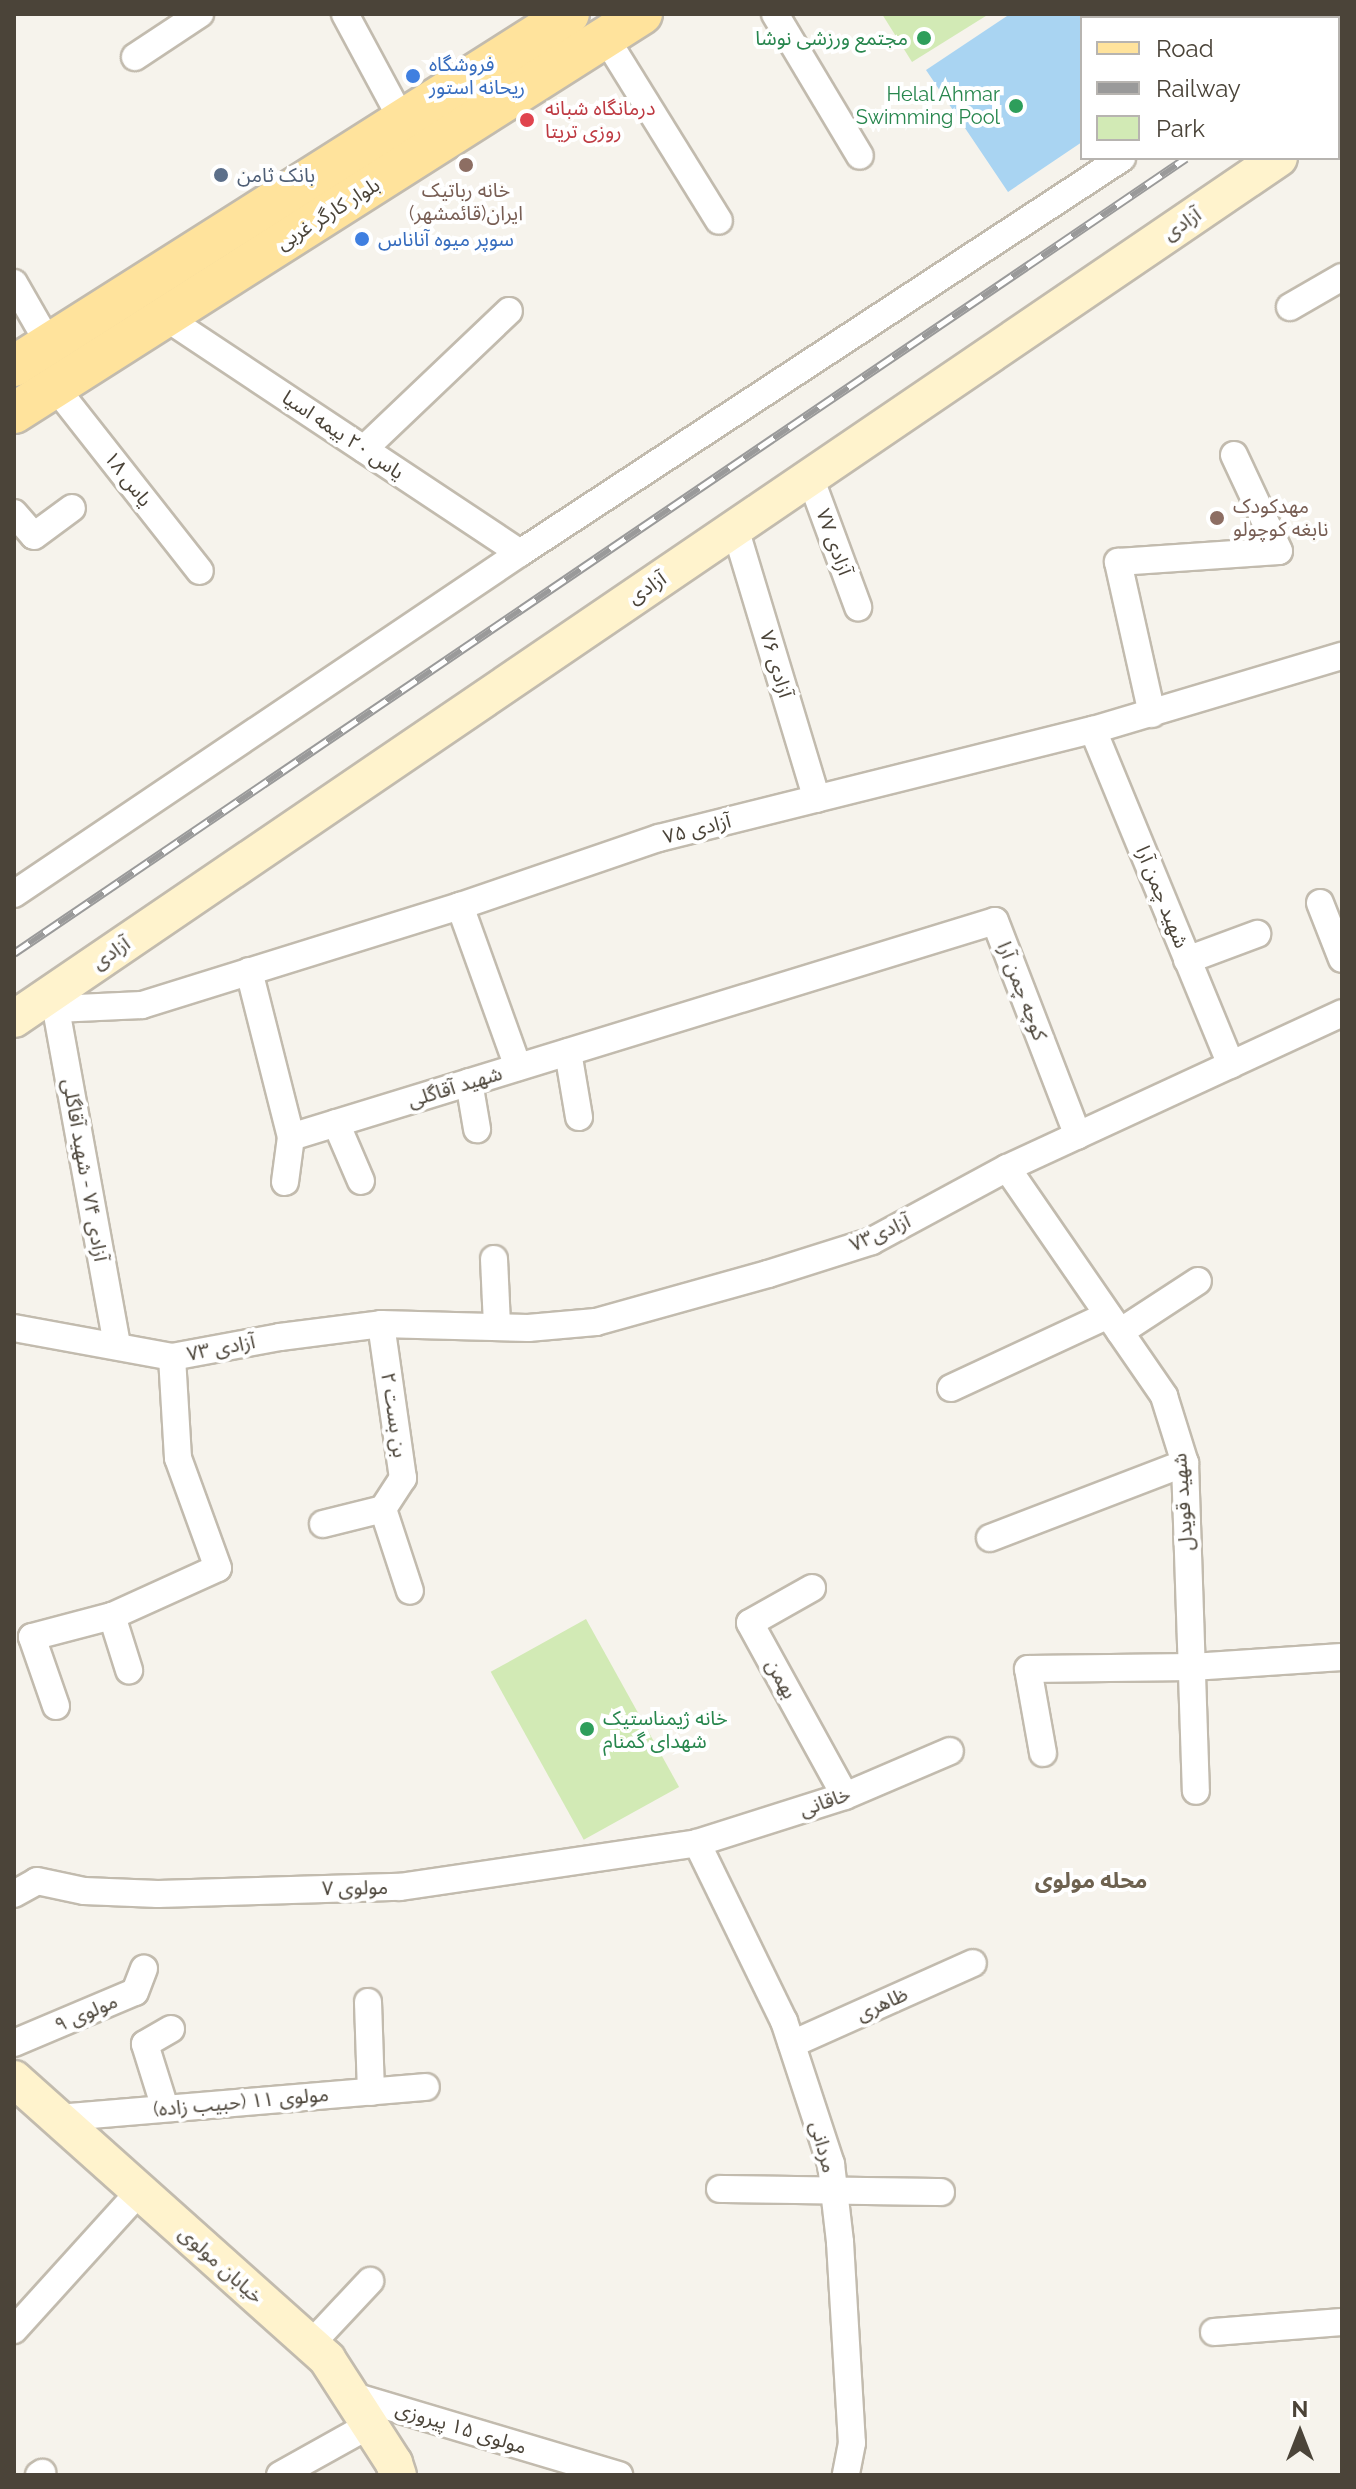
<!DOCTYPE html>
<html>
<head>
<meta charset="utf-8">
<style>
	body { margin:0 }
	#map { position:relative; width:1356px; height:2489px; overflow:hidden; background:#f6f3ec; font-family:Raleway,"Noto Sans Arabic",sans-serif }
	div>[style] { position:absolute }
	.green>* { inset:0; background:#d2eab5; transform-origin:0 0 }
	.water>* { inset:0; background:#a9d4f2 }
	.roads { filter:drop-shadow(2px 0 #c2bbae) drop-shadow(-2px 0 #c2bbae) drop-shadow(0 2px #c2bbae) drop-shadow(0 -2px #c2bbae) }
	.street>* { height:26px; margin:-13px; padding:0 13px; transform-origin:13px; border-radius:13px; background:#fff }
	.secondary>* { height:36px; margin:-18px; padding:0 18px; transform-origin:18px; border-radius:18px; background:#fff3cd }
	.primary>* { height:40px; margin:-20px; padding:0 20px; transform-origin:20px; border-radius:20px; background:#ffe39c }
	.rail>* { height:9px; margin-top:-4.5px; transform-origin:0; background:repeating-linear-gradient(90deg,#fff 0 18px,#9a9a9a 0 36px); box-sizing:border-box; border-block:2px solid #9a9a9a }
	.dots>* { width:22px; height:22px; translate:-50% -50%; box-sizing:border-box; border:4px solid #fff; border-radius:50% }
	span { translate:-50% -50%; white-space:nowrap; text-align:center; line-height:1.15; -webkit-text-stroke:8px #fff; paint-order:stroke }
	.leisure-label { font-size:20px; color:#27864d }
	.right { translate:-100% -50%; text-align:right }
	.left { translate:0 -50%; text-align:left }
	.shop-label { font-size:20px; color:#366cbe }
	.health-label { font-size:20px; color:#be3a42 }
	.service-label { font-size:20px; color:#4e5e75 }
	.education-label { font-size:20px; color:#785e54 }
	.street-label { font-size:20px; color:#4b4439 }
	.neighbourhood-label { font-size:22px; color:#6e6250; font-weight:700 }
	.frame { position:absolute; inset:0; border:16px solid #4b4439; pointer-events:none }
	.legend { position:absolute; left:1080px; top:16px; width:260px; height:144px; box-sizing:border-box; background:#fff; border:2px solid #b7b4b0; margin:0; padding:10px 14px; list-style:none; font-size:24px; color:#4b4439 }
	.legend li { display:flex; align-items:center; gap:16px; height:40px }
	.legend b { width:40px; border:2px solid #b7b4b0 }
	.north { position:absolute; left:1260px; top:2393px; width:80px; height:80px; -webkit-text-stroke:6px #fff; paint-order:stroke; rotate:0deg; font-size:22px; font-weight:700; line-height:32px; text-align:center; color:#4b4439 }
	.north::after { content:''; display:block; margin:auto; width:28px; height:36px; background:#4b4439; clip-path:polygon(50% 0,100% 100%,50% 72%,0 100%) }
</style>
</head>
<body>
<div id="map">
	<div class="green">
		<i style="clip-path:polygon(882px 14px,989px 14px,912px 62px)"></i>
		<i style="left:586px;top:1619px;width:192px;height:109px;rotate:61deg"></i>
	</div>
	<div class="water">
		<i style="clip-path:polygon(1010px 14px,1151px 14px,1154px 18px,1082px 18px,1082px 142px,1008px 192px,926px 70px)"></i>
	</div>
	<div class="roads">
		<div class="street">
			<i style="left:345px;top:14px;width:120px;rotate:61.7deg"></i>
			<i style="left:775px;top:14px;width:165px;rotate:59.1deg"></i>
			<i style="left:605px;top:37px;width:216px;rotate:58.2deg"></i>
			<i style="left:135px;top:57px;width:78px;rotate:-33.5deg"></i>
			<i style="left:14px;top:283px;width:70px;rotate:60.2deg"></i>
			<i style="left:1290px;top:307px;width:60px;rotate:-30deg"></i>
			<i style="left:165px;top:317px;width:426px;rotate:33.6deg"></i>
			<i style="left:55px;top:387px;width:234px;rotate:51.8deg"></i>
			<i style="left:364px;top:449px;width:200px;rotate:-43.6deg"></i>
			<i style="left:810px;top:477px;width:139px;rotate:69.7deg"></i>
			<i style="left:14px;top:513px;width:30px;rotate:49deg"></i>
			<i style="left:34px;top:536px;width:47px;rotate:-36.4deg"></i>
			<i style="left:735px;top:528px;width:283px;rotate:73.2deg"></i>
			<i style="left:1152px;top:714px;width:156px;rotate:-102.6deg"></i>
			<i style="left:1118px;top:562px;width:161px;rotate:-3.9deg"></i>
			<i style="left:1279px;top:551px;width:106px;rotate:-115.1deg"></i>
			<i style="left:1093px;top:730px;width:362px;rotate:67.6deg"></i>
			<i style="left:14px;top:894px;width:610px;rotate:-33.98deg"></i>
			<i style="left:520px;top:553px;width:720px;rotate:-33.27deg"></i>
			<i style="left:1320px;top:903px;width:60px;rotate:68.6deg"></i>
			<i style="left:460px;top:906px;width:171px;rotate:70.2deg"></i>
			<i style="left:1187px;top:960px;width:75px;rotate:-20.4deg"></i>
			<i style="left:249px;top:971px;width:171px;rotate:75.8deg"></i>
			<i style="left:291px;top:1137px;width:736px;rotate:-17.06deg"></i>
			<i style="left:995px;top:921px;width:230px;rotate:68.9deg"></i>
			<i style="left:49px;top:995px;width:16px;rotate:63deg"></i>
			<i style="left:56px;top:1009px;width:342px;rotate:79.7deg"></i>
			<i style="left:56px;top:1009px;width:86px;rotate:-2.7deg"></i>
			<i style="left:142px;top:1005px;width:333px;rotate:-17.3deg"></i>
			<i style="left:460px;top:906px;width:210px;rotate:-18.9deg"></i>
			<i style="left:659px;top:838px;width:447px;rotate:-14deg"></i>
			<i style="left:1093px;top:730px;width:260px;rotate:-16.6deg"></i>
			<i style="left:568px;top:1052px;width:66px;rotate:80.4deg"></i>
			<i style="left:469px;top:1082px;width:48px;rotate:80.3deg"></i>
			<i style="left:336px;top:1123px;width:63px;rotate:66.7deg"></i>
			<i style="left:1007px;top:1168px;width:277px;rotate:55.4deg"></i>
			<i style="left:1164px;top:1396px;width:70px;rotate:72.6deg"></i>
			<i style="left:1185px;top:1463px;width:328px;rotate:88.1deg"></i>
			<i style="left:285px;top:1182px;width:45px;rotate:-82.4deg"></i>
			<i style="left:494px;top:1259px;width:67px;rotate:87.4deg"></i>
			<i style="left:381px;top:1324px;width:156px;rotate:81.9deg"></i>
			<i style="left:403px;top:1478px;width:37px;rotate:123deg"></i>
			<i style="left:383px;top:1509px;width:86px;rotate:71.8deg"></i>
			<i style="left:14px;top:1328px;width:161px;rotate:10.4deg"></i>
			<i style="left:172px;top:1357px;width:110px;rotate:-10.5deg"></i>
			<i style="left:280px;top:1337px;width:102px;rotate:-7.3deg"></i>
			<i style="left:381px;top:1324px;width:147px;rotate:1.6deg"></i>
			<i style="left:528px;top:1328px;width:68px;rotate:-5deg"></i>
			<i style="left:596px;top:1322px;width:179px;rotate:-15.6deg"></i>
			<i style="left:768px;top:1274px;width:109px;rotate:-17.6deg"></i>
			<i style="left:872px;top:1241px;width:153px;rotate:-28.4deg"></i>
			<i style="left:1007px;top:1168px;width:369px;rotate:-24.8deg"></i>
			<i style="left:1120px;top:1332px;width:93px;rotate:-33.2deg"></i>
			<i style="left:951px;top:1388px;width:173px;rotate:-24.9deg"></i>
			<i style="left:323px;top:1524px;width:62px;rotate:-14deg"></i>
			<i style="left:990px;top:1538px;width:209px;rotate:-21deg"></i>
			<i style="left:812px;top:1588px;width:71px;rotate:150.6deg"></i>
			<i style="left:750px;top:1623px;width:197px;rotate:61.2deg"></i>
			<i style="left:112px;top:1616px;width:57px;rotate:72.5deg"></i>
			<i style="left:56px;top:1706px;width:73px;rotate:-109.2deg"></i>
			<i style="left:32px;top:1637px;width:83px;rotate:-14.7deg"></i>
			<i style="left:112px;top:1616px;width:116px;rotate:-24.4deg"></i>
			<i style="left:218px;top:1568px;width:117px;rotate:-110deg"></i>
			<i style="left:178px;top:1458px;width:101px;rotate:-93.4deg"></i>
			<i style="left:1043px;top:1753px;width:85px;rotate:-100.1deg"></i>
			<i style="left:1028px;top:1669px;width:164px;rotate:-0.7deg"></i>
			<i style="left:1192px;top:1667px;width:150px;rotate:-3.8deg"></i>
			<i style="left:697px;top:1843px;width:198px;rotate:64deg"></i>
			<i style="left:784px;top:2021px;width:151px;rotate:71.8deg"></i>
			<i style="left:831px;top:2164px;width:79px;rotate:83.4deg"></i>
			<i style="left:840px;top:2242px;width:201px;rotate:86.6deg"></i>
			<i style="left:852px;top:2443px;width:33px;rotate:101deg"></i>
			<i style="left:14px;top:1894px;width:26px;rotate:-29deg"></i>
			<i style="left:37px;top:1881px;width:48px;rotate:12deg"></i>
			<i style="left:84px;top:1891px;width:74px;rotate:2.3deg"></i>
			<i style="left:158px;top:1894px;width:242px;rotate:-1.7deg"></i>
			<i style="left:400px;top:1887px;width:300px;rotate:-8.4deg"></i>
			<i style="left:697px;top:1843px;width:155px;rotate:-17.6deg"></i>
			<i style="left:845px;top:1796px;width:114px;rotate:-23.2deg"></i>
			<i style="left:368px;top:2002px;width:90px;rotate:88.1deg"></i>
			<i style="left:14px;top:2043px;width:131px;rotate:-22.9deg"></i>
			<i style="left:135px;top:1992px;width:25px;rotate:-69deg"></i>
			<i style="left:792px;top:2044px;width:198px;rotate:-24.1deg"></i>
			<i style="left:165px;top:2108px;width:67px;rotate:-107.4deg"></i>
			<i style="left:145px;top:2044px;width:30px;rotate:-30deg"></i>
			<i style="left:56px;top:2118px;width:371px;rotate:-4.8deg"></i>
			<i style="left:720px;top:2189px;width:221px;rotate:0.8deg"></i>
			<i style="left:14px;top:2330px;width:186px;rotate:-47.8deg"></i>
			<i style="left:1214px;top:2332px;width:128px;rotate:-4.5deg"></i>
			<i style="left:310px;top:2345px;width:88px;rotate:-46.8deg"></i>
			<i style="left:350px;top:2395px;width:281px;rotate:16.6deg"></i>
			<i style="left:39px;top:2475px;width:4px;rotate:-34deg"></i>
			<i style="left:280px;top:2475px;width:103px;rotate:-29.1deg"></i>
		</div>
		<div class="secondary">
			<i style="left:1270px;top:14px;width:5px;rotate:53deg"></i>
			<i style="left:1319px;top:18px;width:6px;rotate:-39deg"></i>
			<i style="left:1342px;top:90px;width:8px;rotate:120deg"></i>
			<i style="left:1338px;top:97px;width:6px;rotate:45deg"></i>
			<i style="left:14px;top:1019px;width:1530px;rotate:-34.24deg"></i>
			<i style="left:14px;top:2079px;width:420px;rotate:41.8deg"></i>
			<i style="left:327px;top:2359px;width:124px;rotate:57.2deg"></i>
			<i style="left:394px;top:2463px;width:13px;rotate:72deg"></i>
		</div>
		<div class="primary">
			<i style="left:14px;top:366px;width:657px;rotate:-32.38deg"></i>
			<i style="left:14px;top:413px;width:744px;rotate:-32.43deg"></i>
		</div>
	</div>
	<div class="rail">
		<i style="left:1338px;top:55px;width:5px;rotate:-37deg"></i>
		<i style="left:14px;top:953px;width:1416px;rotate:-34.15deg"></i>
	</div>
	<div class="dots">
		<i style="left:924px;top:38px;background:#2e9e5b"></i>
		<i style="left:413px;top:76px;background:#3f7fe0"></i>
		<i style="left:1016px;top:106px;background:#2e9e5b"></i>
		<i style="left:527px;top:120px;background:#e0444e"></i>
		<i style="left:466px;top:165px;background:#8d6e63"></i>
		<i style="left:221px;top:175px;background:#5c6f8a"></i>
		<i style="left:362px;top:239px;background:#3f7fe0"></i>
		<i style="left:1217px;top:518px;background:#8d6e63"></i>
		<i style="left:587px;top:1729px;background:#2e9e5b"></i>
	</div>
	<div class="leisure-label">
		<span class="right" style="left:908px;top:38px">مجتمع ورزشی نوشا</span>
		<span class="right" style="left:1000px;top:106px">Helal Ahmar<br>Swimming Pool</span>
		<span class="left" style="left:603px;top:1730px">خانه ژیمناستیک<br>شهدای گمنام</span>
	</div>
	<div class="shop-label">
		<span class="left" style="left:429px;top:76px">فروشگاه<br>ریحانه‌ استور</span>
		<span class="left" style="left:378px;top:239px">سوپر میوه آناناس</span>
	</div>
	<div class="health-label">
		<span class="left" style="left:545px;top:120px">درمانگاه شبانه<br>روزی تریتا</span>
	</div>
	<div class="service-label">
		<span class="left" style="left:237px;top:175px">بانک ثامن</span>
	</div>
	<div class="education-label">
		<span style="left:466px;top:202px">خانه رباتیک<br>ایران(قائمشهر)</span>
		<span class="left" style="left:1233px;top:518px">مهدکودک<br>نابغه کوچولو</span>
	</div>
	<div class="street-label">
		<span style="left:328px;top:214px;rotate:-32deg">بلوار کارگر غربی</span>
		<span style="left:1182px;top:224px;rotate:-34deg">آزادی</span>
		<span style="left:343px;top:435px;rotate:34deg">یاس ۲۰ بیمه اسیا</span>
		<span style="left:128px;top:479px;rotate:52deg">یاس ۱۸</span>
		<span style="left:834px;top:542px;rotate:70deg">آزادی ۷۷</span>
		<span style="left:647px;top:588px;rotate:-34deg">آزادی</span>
		<span style="left:776px;top:664px;rotate:73deg">آزادی ۷۶</span>
		<span style="left:697px;top:829px;rotate:-14deg">آزادی ۷۵</span>
		<span style="left:1162px;top:897px;rotate:68deg">شهید چمن آرا</span>
		<span style="left:111px;top:953px;rotate:-34deg">آزادی</span>
		<span style="left:1022px;top:991px;rotate:69deg">کوچه چمن آرا</span>
		<span style="left:455px;top:1087px;rotate:-17deg">شهید آقاگلی</span>
		<span style="left:85px;top:1170px;rotate:80deg">آزادی ۷۴ - شهید آقاگلی</span>
		<span style="left:880px;top:1233px;rotate:-24deg">آزادی۷۳</span>
		<span style="left:221px;top:1348px;rotate:-11deg">آزادی ۷۳</span>
		<span style="left:394px;top:1415px;rotate:82deg">بن بست ۲</span>
		<span style="left:1183px;top:1502px;rotate:-94deg">شهید قویدل</span>
		<span style="left:781px;top:1679px;rotate:61deg">بهمن</span>
		<span style="left:825px;top:1802px;rotate:-19deg">خاقانی</span>
		<span style="left:355px;top:1888px;rotate:-1deg">مولوی ۷</span>
		<span style="left:882px;top:2004px;rotate:-24deg">ظاهری</span>
		<span style="left:86px;top:2013px;rotate:-23deg">مولوی ۹</span>
		<span style="left:241px;top:2102px;rotate:-5deg">مولوی ۱۱ (حبیب زاده)</span>
		<span style="left:823px;top:2147px;rotate:75deg">مردانی</span>
		<span style="left:221px;top:2265px;rotate:42deg">خیابان مولوی</span>
		<span style="left:461px;top:2428px;rotate:17deg">مولوی ۱۵ پیروزی</span>
	</div>
	<div class="neighbourhood-label">
		<span style="left:1091px;top:1881px">محله مولوی</span>
	</div>
	<div class="frame"></div>
	<ul class="legend">
	<li><b style="height:10px;background:#ffe39c"></b>Road</li>
	<li><b style="height:10px;background:#9a9a9a"></b>Railway</li>
	<li><b style="height:22px;background:#d2eab5"></b>Park</li>
	</ul>
	<div class="north">N</div>
</div>
</body>
</html>
